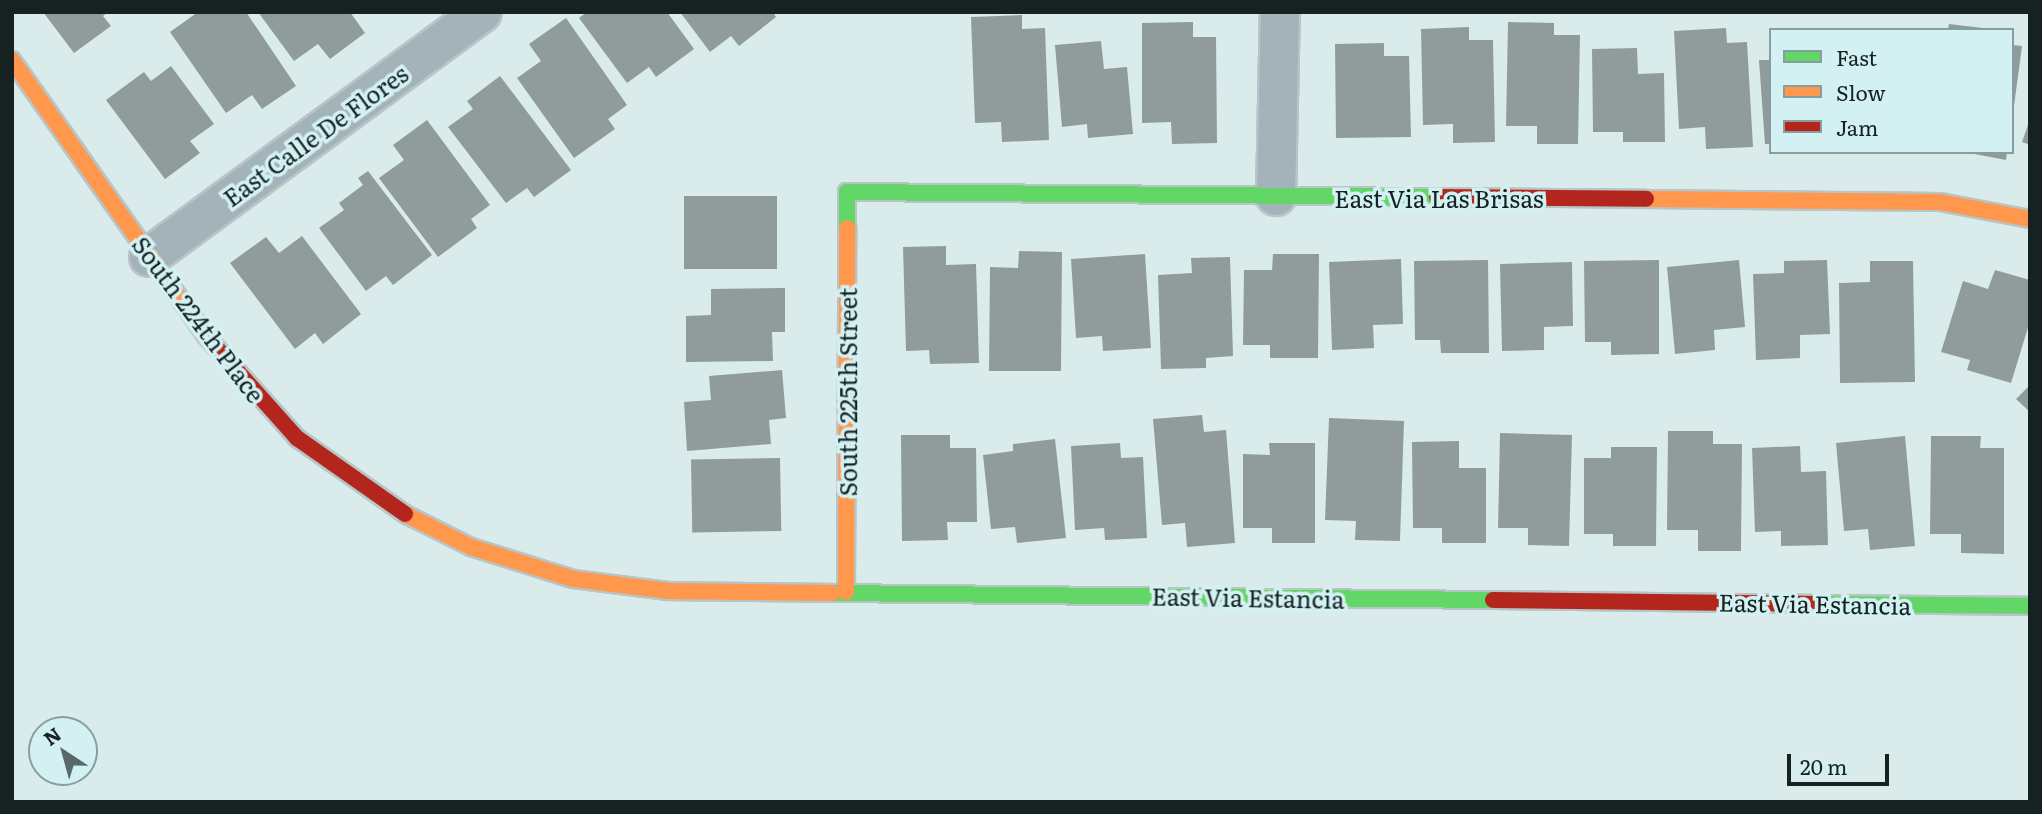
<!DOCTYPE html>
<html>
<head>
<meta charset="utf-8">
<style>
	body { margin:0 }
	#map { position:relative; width:2042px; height:814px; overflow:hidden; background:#daebec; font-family:Literata,serif }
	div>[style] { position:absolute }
	.building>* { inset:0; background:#8f9c9b; transform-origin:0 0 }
	.roads { filter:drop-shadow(2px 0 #b8c5c6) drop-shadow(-2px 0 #b8c5c6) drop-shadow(0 2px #b8c5c6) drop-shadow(0 -2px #b8c5c6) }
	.street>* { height:38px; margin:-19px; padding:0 19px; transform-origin:19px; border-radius:19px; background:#a4b3b9 }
	.fast>* { height:16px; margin:-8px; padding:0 8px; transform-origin:8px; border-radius:8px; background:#63d668 }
	.slow>* { height:16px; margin:-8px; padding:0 8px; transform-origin:8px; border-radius:8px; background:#ff974d }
	.jam>* { height:16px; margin:-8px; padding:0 8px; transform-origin:8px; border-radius:8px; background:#b3261e }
	span { translate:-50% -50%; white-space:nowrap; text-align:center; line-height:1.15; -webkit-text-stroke:7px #d3f1f3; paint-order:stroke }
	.street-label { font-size:24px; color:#162122 }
	.frame { position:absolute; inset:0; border:14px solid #162122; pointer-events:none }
	.legend { position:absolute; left:1769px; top:28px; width:245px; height:126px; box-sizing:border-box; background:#d3f1f3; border:2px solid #879e9f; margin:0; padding:9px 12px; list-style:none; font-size:21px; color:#162122 }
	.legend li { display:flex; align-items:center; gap:14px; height:35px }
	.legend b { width:35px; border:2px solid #879e9f }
	.north { position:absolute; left:28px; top:716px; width:70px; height:70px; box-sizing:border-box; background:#d3f1f3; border:2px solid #879e9f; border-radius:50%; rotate:324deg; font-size:19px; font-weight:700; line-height:28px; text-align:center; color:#162122 }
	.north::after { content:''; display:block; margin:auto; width:24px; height:32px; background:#5b6869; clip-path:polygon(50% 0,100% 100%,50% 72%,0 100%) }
	.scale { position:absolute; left:1787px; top:754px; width:102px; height:32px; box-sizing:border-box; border:4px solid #162122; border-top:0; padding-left:9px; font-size:21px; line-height:24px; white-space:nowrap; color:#162122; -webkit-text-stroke:5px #d3f1f3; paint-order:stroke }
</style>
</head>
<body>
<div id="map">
	<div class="building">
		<i style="clip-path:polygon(43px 12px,108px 12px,103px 16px,111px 26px,74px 53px)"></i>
		<i style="clip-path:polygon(198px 12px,246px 12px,296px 86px,262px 109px,252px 95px,226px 113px,170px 32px)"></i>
		<i style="clip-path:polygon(258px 12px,350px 12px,365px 33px,330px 59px,318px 44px,294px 61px)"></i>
		<i style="clip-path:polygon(587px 12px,667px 12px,694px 49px,656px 77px,649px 67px,627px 83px,579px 18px)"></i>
		<i style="clip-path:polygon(680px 12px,773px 12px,776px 17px,739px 46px,731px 36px,710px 52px)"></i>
		<i style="clip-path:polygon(1022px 15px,1022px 29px,1045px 28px,1049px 140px,1002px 142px,1001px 122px,975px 123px,971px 17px)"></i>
		<i style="clip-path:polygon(566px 18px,627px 105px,608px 119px,615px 129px,574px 158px,517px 78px,541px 61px,529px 44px)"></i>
		<i style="clip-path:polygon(1193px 22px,1193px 37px,1216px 37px,1217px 143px,1172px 144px,1171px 122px,1142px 123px,1142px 23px)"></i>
		<i style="clip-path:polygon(1508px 22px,1554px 23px,1554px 35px,1580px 35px,1578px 144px,1537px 144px,1537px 126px,1506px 126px)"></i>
		<i style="clip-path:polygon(1949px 24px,1983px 28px,1983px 30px,1948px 30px)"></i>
		<i style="clip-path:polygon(1469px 27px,1469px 40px,1493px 40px,1495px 142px,1453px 143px,1453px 124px,1423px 125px,1421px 29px)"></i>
		<i style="clip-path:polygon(1726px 28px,1727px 43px,1747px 42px,1753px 147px,1706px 149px,1705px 127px,1679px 129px,1674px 31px)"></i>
		<i style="clip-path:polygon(1101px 41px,1104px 69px,1127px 67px,1133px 134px,1088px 138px,1087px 124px,1062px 127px,1055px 45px)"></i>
		<i style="clip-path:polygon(1384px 43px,1384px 56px,1409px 56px,1411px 137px,1336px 138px,1335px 44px)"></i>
		<i style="clip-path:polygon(2012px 45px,2022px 46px,2014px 106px,2012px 106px)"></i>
		<i style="clip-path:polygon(1637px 48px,1638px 74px,1664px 73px,1665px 142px,1623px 142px,1623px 132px,1593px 132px,1592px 49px)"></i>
		<i style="clip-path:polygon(1759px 60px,1771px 60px,1771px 144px,1765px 144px)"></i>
		<i style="clip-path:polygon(171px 66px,214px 124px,190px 141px,200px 153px,165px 179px,106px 100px,144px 72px,151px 81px)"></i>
		<i style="clip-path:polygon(500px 76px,571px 170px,534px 197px,527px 188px,506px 203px,448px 127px,473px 109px,467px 101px)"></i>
		<i style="clip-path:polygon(427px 120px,490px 205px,471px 219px,477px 228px,438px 257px,379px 178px,404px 160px,393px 145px)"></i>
		<i style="clip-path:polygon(2029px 122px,2030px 122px,2030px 145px,2022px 142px)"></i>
		<i style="clip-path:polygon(1964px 152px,2007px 152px,2006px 160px)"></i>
		<i style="clip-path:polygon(368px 171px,432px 255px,393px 285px,386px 276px,366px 291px,319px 228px,344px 210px,339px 203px,363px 185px,358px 178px)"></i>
		<i style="left:684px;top:196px;width:93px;height:73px"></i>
		<i style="clip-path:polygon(302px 236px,361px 314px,323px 344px,315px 333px,295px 349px,230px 263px,266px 237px,279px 253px)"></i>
		<i style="clip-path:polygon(946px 246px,946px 265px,976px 264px,979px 363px,930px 364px,929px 350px,906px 351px,903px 247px)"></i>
		<i style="clip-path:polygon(1019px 251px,1062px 252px,1061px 371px,989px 371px,990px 267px,1018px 268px)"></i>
		<i style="clip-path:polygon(1145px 254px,1151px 348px,1103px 351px,1102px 336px,1076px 338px,1071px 259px)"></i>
		<i style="clip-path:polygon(1273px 254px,1319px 254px,1318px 358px,1270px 358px,1270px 345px,1243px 345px,1244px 270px,1272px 270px)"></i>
		<i style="clip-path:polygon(1230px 257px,1233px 356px,1206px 358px,1206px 368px,1161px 369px,1158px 275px,1192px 273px,1191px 258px)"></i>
		<i style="clip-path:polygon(1401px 259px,1403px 324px,1373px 325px,1374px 348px,1332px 350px,1329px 262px)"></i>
		<i style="clip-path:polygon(1488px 260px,1489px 353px,1441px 353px,1440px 340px,1415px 340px,1414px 261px)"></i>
		<i style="clip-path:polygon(1659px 260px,1659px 354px,1611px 355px,1611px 342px,1585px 342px,1584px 261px)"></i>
		<i style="clip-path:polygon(1739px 260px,1745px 327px,1714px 330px,1715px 350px,1675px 354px,1667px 267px)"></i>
		<i style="clip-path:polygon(1827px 260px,1830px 334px,1800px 335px,1800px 358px,1756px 360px,1753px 274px,1784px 273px,1784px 261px)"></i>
		<i style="clip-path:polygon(1870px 261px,1913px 261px,1915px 382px,1840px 383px,1839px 283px,1870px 282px)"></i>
		<i style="clip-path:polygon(1572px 262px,1573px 326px,1544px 327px,1544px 350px,1502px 351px,1500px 264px)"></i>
		<i style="clip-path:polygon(1995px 270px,2030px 280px,2030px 321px,2011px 383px,1967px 370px,1970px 360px,1941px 352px,1963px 281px,1988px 289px)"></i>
		<i style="clip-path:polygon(785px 288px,785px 332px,772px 332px,773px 361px,686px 362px,686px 316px,711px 315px,711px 289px)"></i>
		<i style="clip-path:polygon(782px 370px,786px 418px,769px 420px,771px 444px,687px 451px,684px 402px,711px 400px,709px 376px)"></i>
		<i style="clip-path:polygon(2030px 385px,2030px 412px,2016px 399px)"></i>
		<i style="clip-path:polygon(1202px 415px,1204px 432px,1226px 430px,1235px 543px,1187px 547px,1185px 523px,1162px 525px,1153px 419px)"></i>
		<i style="clip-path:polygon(1329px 418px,1404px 421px,1400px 541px,1355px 540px,1356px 521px,1325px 520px)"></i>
		<i style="clip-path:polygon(1668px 431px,1713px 431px,1713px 444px,1742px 444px,1741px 551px,1698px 551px,1698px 530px,1667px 530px)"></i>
		<i style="clip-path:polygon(1500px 433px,1572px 435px,1569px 546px,1528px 545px,1528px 528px,1498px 528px)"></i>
		<i style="clip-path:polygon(901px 435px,950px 435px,950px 448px,976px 448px,977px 522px,947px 522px,948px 540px,902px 541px)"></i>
		<i style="clip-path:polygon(1905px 436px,1915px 546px,1870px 550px,1868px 529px,1844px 531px,1836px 443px)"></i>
		<i style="clip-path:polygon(1931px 436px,1981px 436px,1980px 448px,2004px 448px,2004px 554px,1961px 553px,1961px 534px,1930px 534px)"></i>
		<i style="clip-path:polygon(1055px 439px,1066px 538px,1017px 543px,1015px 527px,991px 529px,983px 455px,1013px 451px,1013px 444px)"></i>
		<i style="clip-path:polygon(1459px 441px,1459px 468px,1486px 468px,1486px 543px,1442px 543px,1442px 528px,1413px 528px,1412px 442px)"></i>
		<i style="clip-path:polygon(1120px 443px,1121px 458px,1143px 457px,1147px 538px,1105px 540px,1104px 528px,1075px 530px,1071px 446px)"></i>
		<i style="clip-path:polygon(1269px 443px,1315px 443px,1315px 543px,1272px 543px,1272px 528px,1243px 528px,1243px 454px,1270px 455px)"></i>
		<i style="clip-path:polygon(1800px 446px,1801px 472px,1826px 471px,1828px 545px,1781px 546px,1781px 531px,1755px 532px,1752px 448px)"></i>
		<i style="clip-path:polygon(1611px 447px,1657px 447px,1656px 546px,1613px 546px,1613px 534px,1584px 534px,1584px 458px,1611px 458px)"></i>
		<i style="left:780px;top:458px;width:73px;height:89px;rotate:89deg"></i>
	</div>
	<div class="roads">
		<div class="street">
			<i style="left:1276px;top:196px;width:184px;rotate:-88.8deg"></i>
			<i style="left:149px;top:257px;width:413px;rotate:-36.3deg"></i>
		</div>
		<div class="fast">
			<i style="left:847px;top:228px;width:36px;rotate:-90deg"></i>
			<i style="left:847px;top:192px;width:590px;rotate:0.49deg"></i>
			<i style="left:832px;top:593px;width:661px;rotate:0.61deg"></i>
			<i style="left:1821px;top:604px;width:209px;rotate:0.5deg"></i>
		</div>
		<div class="slow">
			<i style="left:12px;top:60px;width:337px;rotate:54.9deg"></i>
			<i style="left:1646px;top:199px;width:294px;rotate:0.6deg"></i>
			<i style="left:1940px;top:202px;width:92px;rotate:10.7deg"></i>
			<i style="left:405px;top:514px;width:74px;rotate:26.6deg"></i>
			<i style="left:471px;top:547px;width:107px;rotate:17.4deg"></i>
			<i style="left:573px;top:579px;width:96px;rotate:7.2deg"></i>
			<i style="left:668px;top:591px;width:164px;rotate:0.7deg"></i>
			<i style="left:846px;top:592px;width:364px;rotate:-89.8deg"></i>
		</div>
		<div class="jam">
			<i style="left:1437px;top:197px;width:209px;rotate:0.5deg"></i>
			<i style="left:206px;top:336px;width:137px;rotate:48.3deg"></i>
			<i style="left:297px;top:438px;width:132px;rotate:35.1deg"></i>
			<i style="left:1493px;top:600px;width:328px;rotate:0.7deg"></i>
		</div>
	</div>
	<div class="street-label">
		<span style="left:315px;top:135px;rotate:-36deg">East Calle De Flores</span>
		<span style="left:1439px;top:198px">East Via Las Brisas</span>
		<span style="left:199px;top:319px;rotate:53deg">South 224th Place</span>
		<span style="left:847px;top:392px;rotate:-90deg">South 225th Street</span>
		<span style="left:1248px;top:597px;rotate:1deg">East Via Estancia</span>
		<span style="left:1815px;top:603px;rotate:1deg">East Via Estancia</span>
	</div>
	<div class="frame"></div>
	<ul class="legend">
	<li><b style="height:9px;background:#63d668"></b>Fast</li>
	<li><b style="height:9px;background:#ff974d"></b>Slow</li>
	<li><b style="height:9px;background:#b3261e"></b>Jam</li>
	</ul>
	<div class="north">N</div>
	<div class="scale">20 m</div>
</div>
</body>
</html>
